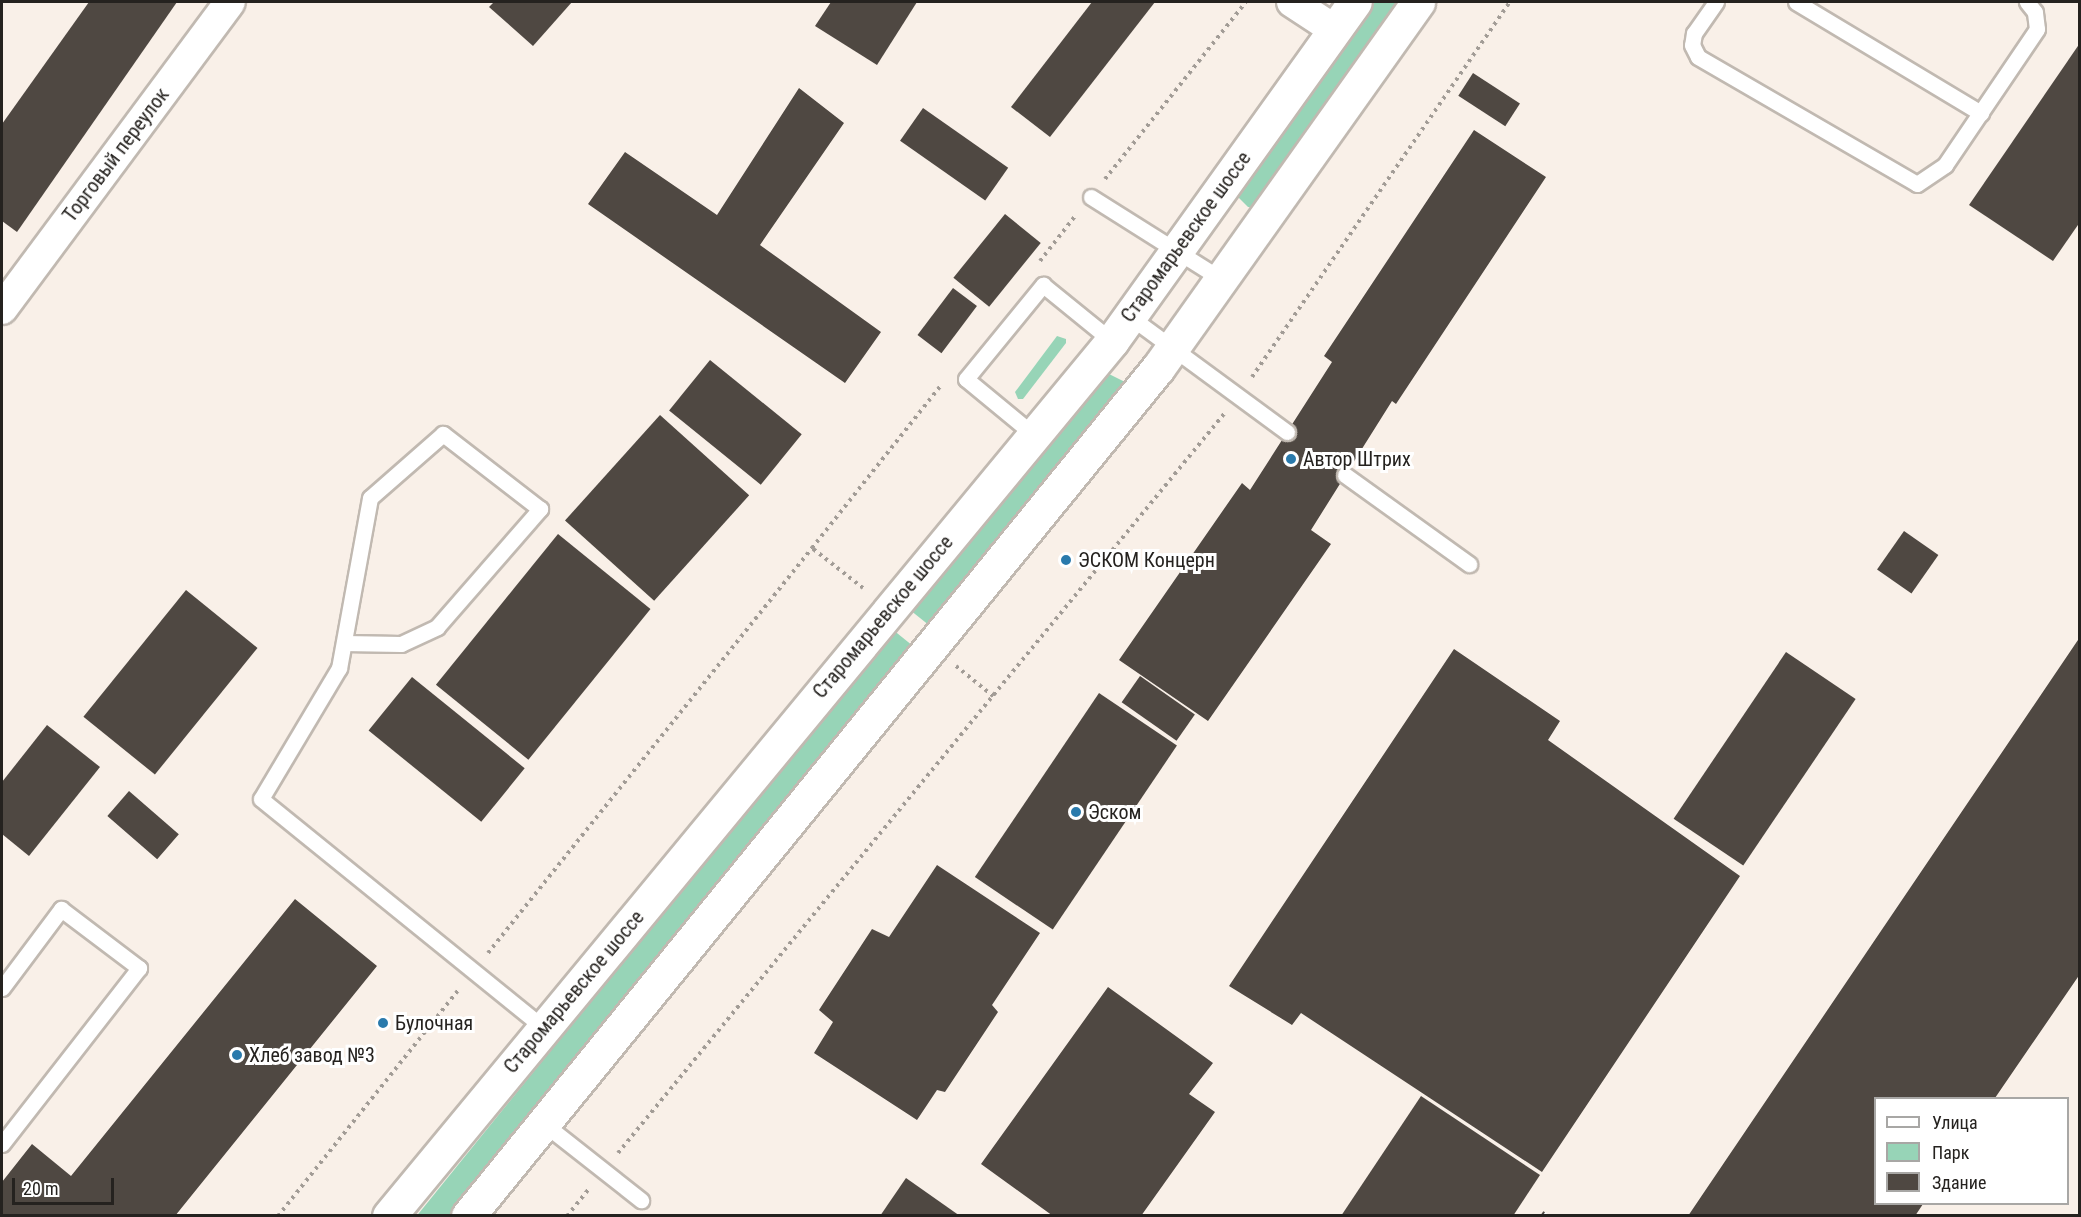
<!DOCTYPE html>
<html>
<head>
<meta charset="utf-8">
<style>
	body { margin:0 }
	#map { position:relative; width:2081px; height:1217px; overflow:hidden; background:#f9f0e8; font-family:"Roboto Condensed",sans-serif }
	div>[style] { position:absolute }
	.green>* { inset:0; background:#97d4b7; transform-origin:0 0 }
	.building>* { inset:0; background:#4f4842; transform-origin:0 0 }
	.path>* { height:4px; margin-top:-2px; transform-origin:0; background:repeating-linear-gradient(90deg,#a29c96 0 3px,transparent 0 7.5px) }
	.roads { filter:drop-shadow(2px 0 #c1b9b1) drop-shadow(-2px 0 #c1b9b1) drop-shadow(0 2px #c1b9b1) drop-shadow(0 -2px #c1b9b1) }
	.service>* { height:15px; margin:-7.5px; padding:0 7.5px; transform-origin:7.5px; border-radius:7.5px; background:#fff }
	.minor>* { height:30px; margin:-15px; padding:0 15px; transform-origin:15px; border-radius:15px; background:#fff }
	.primary>* { height:33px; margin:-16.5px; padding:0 16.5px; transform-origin:16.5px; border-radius:16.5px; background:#fff }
	.rail>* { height:7px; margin-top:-3.5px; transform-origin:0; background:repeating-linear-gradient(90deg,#fff 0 14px,#514c48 0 28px); box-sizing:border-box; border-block:2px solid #514c48 }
	.dots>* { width:16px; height:16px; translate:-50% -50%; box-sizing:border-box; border:3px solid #fff; border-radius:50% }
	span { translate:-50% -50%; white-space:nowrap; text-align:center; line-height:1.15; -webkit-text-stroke:6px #fff; paint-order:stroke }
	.street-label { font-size:20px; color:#25221f }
	.poi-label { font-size:20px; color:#25221f }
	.left { translate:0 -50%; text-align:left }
	.frame { position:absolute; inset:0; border:3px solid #25221f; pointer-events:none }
	.legend { position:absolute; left:1874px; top:1097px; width:195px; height:108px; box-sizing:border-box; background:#fff; border:2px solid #a8a7a5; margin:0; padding:8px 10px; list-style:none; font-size:18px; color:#25221f }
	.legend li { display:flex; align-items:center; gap:12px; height:30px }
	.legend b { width:30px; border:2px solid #a8a7a5 }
	.scale { position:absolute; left:12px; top:1178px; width:102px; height:27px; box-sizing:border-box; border:3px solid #25221f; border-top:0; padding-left:8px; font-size:18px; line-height:21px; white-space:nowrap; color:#25221f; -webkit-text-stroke:4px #fff; paint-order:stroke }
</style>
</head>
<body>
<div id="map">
	<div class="green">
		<i style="clip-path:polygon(1375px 2px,1403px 2px,1255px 208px,1248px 207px,1236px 195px)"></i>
		<i style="clip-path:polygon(1057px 336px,1066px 339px,1066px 343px,1023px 399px,1018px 399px,1015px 392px)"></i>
		<i style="clip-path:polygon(1105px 372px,1123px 381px,1125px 388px,930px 626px,910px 610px)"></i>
		<i style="left:892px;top:629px;width:27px;height:759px;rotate:39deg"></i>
	</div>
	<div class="building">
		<i style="clip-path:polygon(89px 2px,177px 2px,17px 232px,2px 221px,2px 124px)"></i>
		<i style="clip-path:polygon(494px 2px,572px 2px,533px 46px,489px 7px)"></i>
		<i style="clip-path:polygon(831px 2px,917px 2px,877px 65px,815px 26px)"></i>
		<i style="clip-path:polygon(1092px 2px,1155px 2px,1050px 137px,1011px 107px)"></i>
		<i style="clip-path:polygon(2080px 43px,2080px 222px,2053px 261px,1969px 205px)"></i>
		<i style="left:1473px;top:73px;width:56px;height:27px;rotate:33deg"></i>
		<i style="clip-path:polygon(799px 88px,844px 123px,760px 245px,881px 332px,845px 383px,588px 204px,625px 152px,717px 215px)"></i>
		<i style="left:923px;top:108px;width:104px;height:40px;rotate:35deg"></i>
		<i style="clip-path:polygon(1474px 130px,1546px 177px,1396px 404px,1392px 401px,1311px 530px,1331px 544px,1208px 721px,1119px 660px,1242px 483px,1250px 490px,1332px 362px,1324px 356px)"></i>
		<i style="left:1005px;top:214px;width:46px;height:82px;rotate:39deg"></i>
		<i style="left:953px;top:288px;width:30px;height:59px;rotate:37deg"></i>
		<i style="left:710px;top:360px;width:118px;height:65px;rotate:39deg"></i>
		<i style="left:660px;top:415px;width:120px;height:142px;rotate:42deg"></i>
		<i style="left:1904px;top:531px;width:42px;height:47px;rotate:35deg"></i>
		<i style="left:558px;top:534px;width:119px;height:194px;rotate:39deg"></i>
		<i style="left:186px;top:590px;width:92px;height:163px;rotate:39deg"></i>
		<i style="clip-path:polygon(2080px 637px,2080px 974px,1995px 1098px,1876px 1098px,1876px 1204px,1923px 1204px,1915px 1216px,1688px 1216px)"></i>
		<i style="clip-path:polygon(1454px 649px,1560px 721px,1548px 740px,1740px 876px,1542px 1172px,1301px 1013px,1292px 1025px,1229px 986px)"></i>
		<i style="left:1786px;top:652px;width:84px;height:201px;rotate:34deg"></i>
		<i style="left:1140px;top:676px;width:67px;height:32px;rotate:35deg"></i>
		<i style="left:412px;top:677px;width:145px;height:69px;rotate:39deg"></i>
		<i style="left:1099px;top:693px;width:94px;height:222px;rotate:34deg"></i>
		<i style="clip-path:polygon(47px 725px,100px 767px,29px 856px,2px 834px,2px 782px)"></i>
		<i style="left:129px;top:791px;width:66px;height:33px;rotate:41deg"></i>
		<i style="clip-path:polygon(937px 865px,1040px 933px,992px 1005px,998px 1012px,945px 1092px,937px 1090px,917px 1120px,814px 1053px,833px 1022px,819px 1010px,872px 929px,889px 937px)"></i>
		<i style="clip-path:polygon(295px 899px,377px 966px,175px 1216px,2px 1216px,2px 1182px,32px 1144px,71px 1176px)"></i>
		<i style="clip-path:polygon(1108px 987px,1213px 1063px,1189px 1094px,1215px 1112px,1141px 1216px,1053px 1216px,981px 1164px)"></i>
		<i style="clip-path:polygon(1421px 1096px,1540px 1175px,1513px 1216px,1341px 1216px)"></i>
		<i style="clip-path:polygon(906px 1178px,960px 1216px,880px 1216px)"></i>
	</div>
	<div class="path">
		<i style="left:1105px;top:179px;width:226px;rotate:-51.5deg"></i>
		<i style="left:1040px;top:261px;width:58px;rotate:-52deg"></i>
		<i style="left:1252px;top:377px;width:455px;rotate:-55.5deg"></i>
		<i style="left:863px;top:588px;width:65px;rotate:-141.9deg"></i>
		<i style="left:812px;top:548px;width:209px;rotate:-51.6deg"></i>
		<i style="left:956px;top:666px;width:48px;rotate:39deg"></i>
		<i style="left:488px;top:953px;width:519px;rotate:-51.34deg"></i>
		<i style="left:618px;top:1153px;width:956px;rotate:-50.65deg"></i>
		<i style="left:278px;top:1216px;width:290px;rotate:-51.4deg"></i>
		<i style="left:567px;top:1216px;width:35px;rotate:-51deg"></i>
	</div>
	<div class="roads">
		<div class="service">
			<i style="left:1716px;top:2px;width:38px;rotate:125deg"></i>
			<i style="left:1694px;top:33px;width:12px;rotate:99deg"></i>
			<i style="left:1692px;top:45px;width:13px;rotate:63deg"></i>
			<i style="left:1698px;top:57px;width:253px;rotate:30.1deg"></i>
			<i style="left:1917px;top:184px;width:34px;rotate:-34deg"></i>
			<i style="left:1945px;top:165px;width:164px;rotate:-55.9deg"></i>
			<i style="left:2037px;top:29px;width:17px;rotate:-97deg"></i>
			<i style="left:2035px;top:12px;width:13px;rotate:-129deg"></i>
			<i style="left:1796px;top:2px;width:216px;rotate:31deg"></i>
			<i style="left:1091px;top:197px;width:154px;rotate:32.2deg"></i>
			<i style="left:1129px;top:316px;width:196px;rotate:36.3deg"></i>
			<i style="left:1034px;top:435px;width:88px;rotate:-140.5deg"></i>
			<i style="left:966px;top:379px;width:122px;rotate:-50.7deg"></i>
			<i style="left:1043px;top:285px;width:89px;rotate:39.1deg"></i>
			<i style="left:1345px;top:475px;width:153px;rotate:35.7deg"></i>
			<i style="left:344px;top:643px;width:57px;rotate:1deg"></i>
			<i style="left:401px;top:644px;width:40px;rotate:-25deg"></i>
			<i style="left:437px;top:627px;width:157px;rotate:-48.9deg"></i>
			<i style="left:540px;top:509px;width:123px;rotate:-142.3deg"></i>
			<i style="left:443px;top:434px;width:97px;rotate:138.8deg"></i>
			<i style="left:370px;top:498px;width:173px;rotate:100.3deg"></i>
			<i style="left:339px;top:668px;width:152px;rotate:120.8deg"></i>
			<i style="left:261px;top:799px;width:364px;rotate:39deg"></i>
			<i style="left:2px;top:988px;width:99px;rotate:-53.2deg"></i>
			<i style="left:61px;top:909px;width:98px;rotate:37.1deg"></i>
			<i style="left:139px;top:968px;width:223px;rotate:127.9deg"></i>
			<i style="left:543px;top:1123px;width:125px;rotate:38.2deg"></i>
		</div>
		<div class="minor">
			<i style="left:1292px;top:2px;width:51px;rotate:33.1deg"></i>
			<i style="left:2px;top:309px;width:382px;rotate:-53.4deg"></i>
		</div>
		<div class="primary">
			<i style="left:389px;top:1216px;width:1135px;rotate:-50.43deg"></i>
			<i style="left:1112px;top:341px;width:417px;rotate:-54.4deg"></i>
			<i style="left:468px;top:1216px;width:1093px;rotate:-50.87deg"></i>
			<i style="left:1158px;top:368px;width:449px;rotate:-54.6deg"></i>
		</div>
	</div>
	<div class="rail">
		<i style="left:1544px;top:1216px;width:4px;rotate:-56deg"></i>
	</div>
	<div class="dots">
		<i style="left:1291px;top:459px;background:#2a7aac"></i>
		<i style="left:1066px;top:560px;background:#2a7aac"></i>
		<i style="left:1076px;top:812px;background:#2a7aac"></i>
		<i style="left:383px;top:1023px;background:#2a7aac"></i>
		<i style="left:237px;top:1055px;background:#2a7aac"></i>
	</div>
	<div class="street-label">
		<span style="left:116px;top:155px;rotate:-53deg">Торговый переулок</span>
		<span style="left:1186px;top:237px;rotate:-54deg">Старомарьевское шоссе</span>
		<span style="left:883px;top:617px;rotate:-50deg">Старомарьевское шоссе</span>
		<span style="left:574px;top:992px;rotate:-50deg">Старомарьевское шоссе</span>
	</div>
	<div class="poi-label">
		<span class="left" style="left:1303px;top:459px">Автор Штрих</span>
		<span class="left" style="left:1078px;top:560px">ЭСКОМ Концерн</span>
		<span class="left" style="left:1088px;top:812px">Эском</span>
		<span class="left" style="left:395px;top:1023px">Булочная</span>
		<span class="left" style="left:249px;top:1055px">Хлеб завод №3</span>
	</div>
	<div class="frame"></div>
	<ul class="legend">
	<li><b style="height:8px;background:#fff"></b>Улица</li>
	<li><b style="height:16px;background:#97d4b7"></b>Парк</li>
	<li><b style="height:16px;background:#4f4842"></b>Здание</li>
	</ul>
	<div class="scale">20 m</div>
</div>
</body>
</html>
